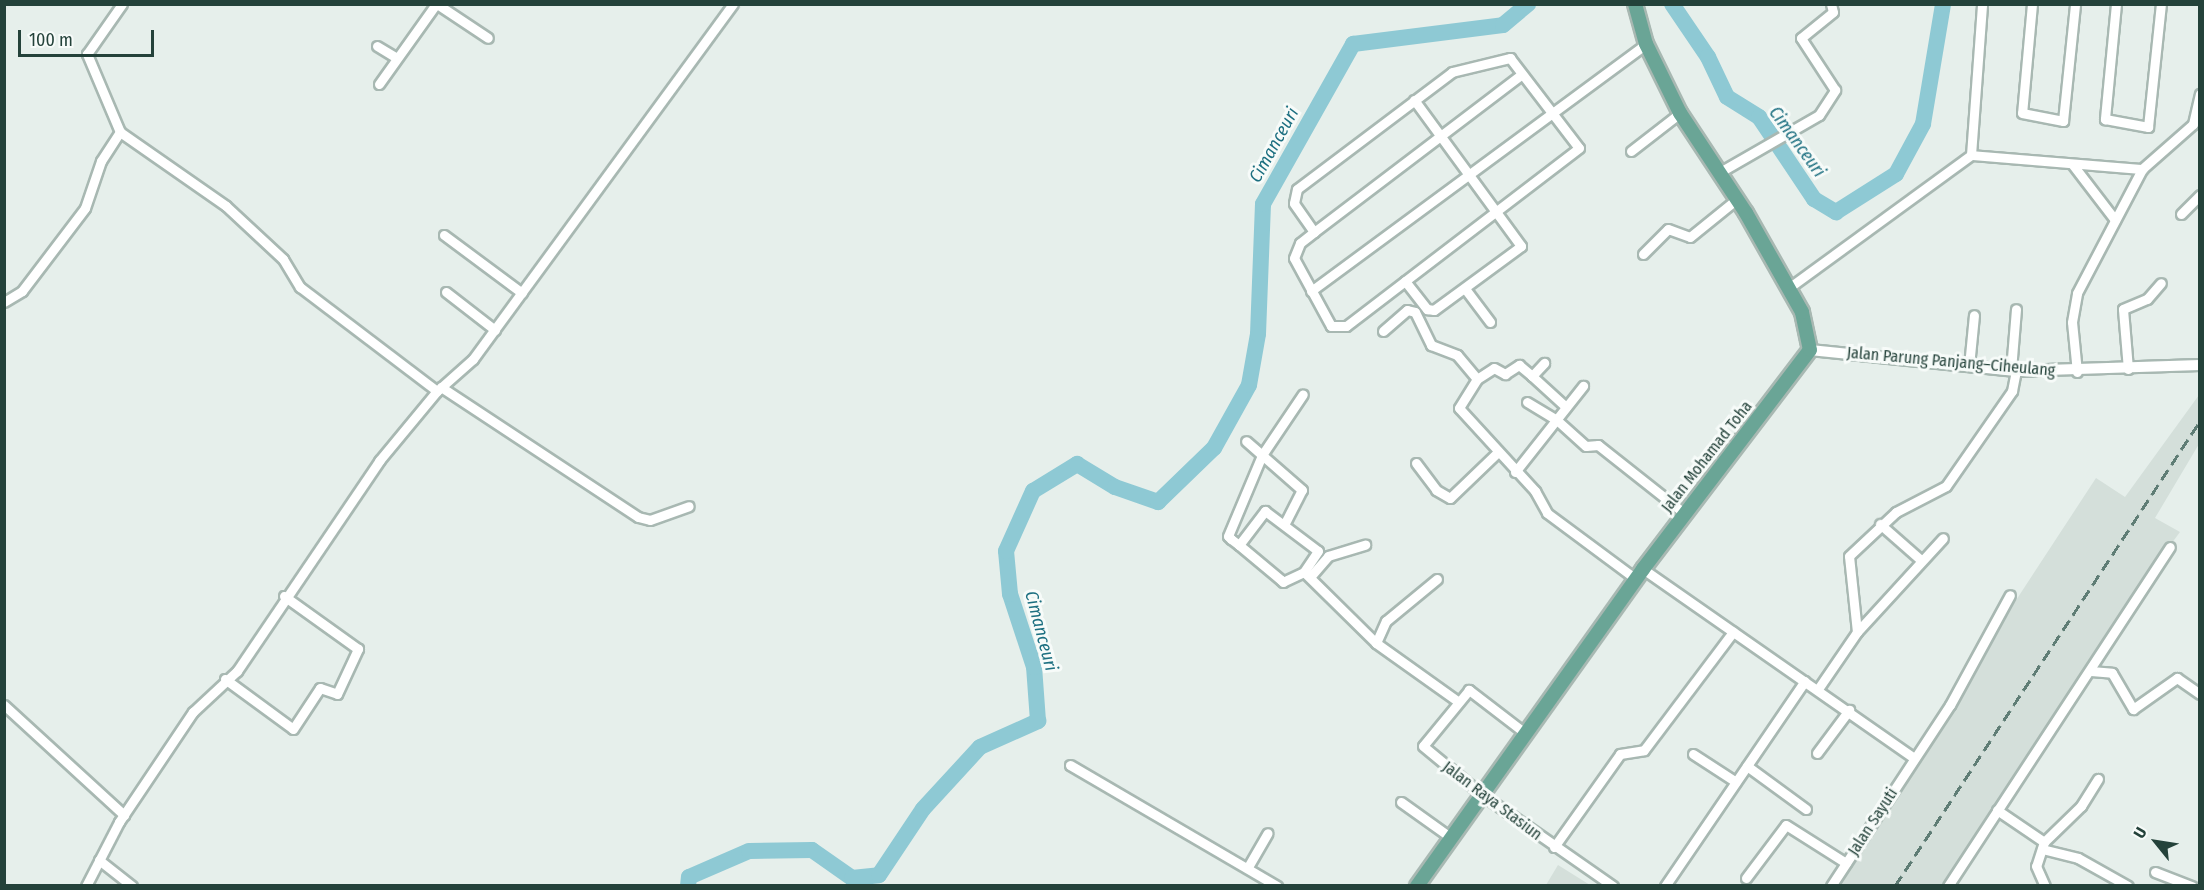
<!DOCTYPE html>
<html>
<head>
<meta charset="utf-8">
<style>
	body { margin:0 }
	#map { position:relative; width:2204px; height:890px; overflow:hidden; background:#e6efeb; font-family:"Fira Sans Condensed",sans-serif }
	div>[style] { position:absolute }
	.built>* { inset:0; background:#d4dfda }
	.river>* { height:16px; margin:-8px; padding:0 8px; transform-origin:8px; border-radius:8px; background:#8ec9d4 }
	.roads { filter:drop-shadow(2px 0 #a8b8b2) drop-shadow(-2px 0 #a8b8b2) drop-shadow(0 2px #a8b8b2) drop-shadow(0 -2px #a8b8b2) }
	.minor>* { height:9px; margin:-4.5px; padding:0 4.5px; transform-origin:4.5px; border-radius:4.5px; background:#fff }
	.tertiary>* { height:10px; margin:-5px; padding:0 5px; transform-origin:5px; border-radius:5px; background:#fff }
	.primary>* { height:14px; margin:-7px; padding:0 7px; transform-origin:7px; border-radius:7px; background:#6aa596 }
	.rail>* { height:3px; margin-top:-1.5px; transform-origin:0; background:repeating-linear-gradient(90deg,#5f7d75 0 12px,transparent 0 18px) }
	span { translate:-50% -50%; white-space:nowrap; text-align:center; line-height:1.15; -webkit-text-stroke:6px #f7fbf9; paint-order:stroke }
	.street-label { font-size:16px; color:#24423a }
	.water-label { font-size:18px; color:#1c6f80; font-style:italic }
	.frame { position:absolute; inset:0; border:6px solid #24423a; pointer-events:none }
	.north { position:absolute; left:2126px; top:812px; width:60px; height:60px; -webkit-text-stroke:4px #f7fbf9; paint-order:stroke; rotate:300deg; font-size:16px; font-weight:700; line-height:24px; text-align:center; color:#24423a }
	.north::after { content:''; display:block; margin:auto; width:21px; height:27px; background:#24423a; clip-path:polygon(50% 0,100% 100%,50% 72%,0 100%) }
	.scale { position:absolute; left:18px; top:30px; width:136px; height:27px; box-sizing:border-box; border:3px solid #24423a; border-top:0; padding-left:8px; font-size:18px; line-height:21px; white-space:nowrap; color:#24423a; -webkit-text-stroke:4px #f7fbf9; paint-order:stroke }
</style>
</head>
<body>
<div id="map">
	<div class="built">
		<i style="clip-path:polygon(2199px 395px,2199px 444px,2155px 518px,2180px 532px,2120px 613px,1945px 885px,1829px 886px,2096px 478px,2125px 497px)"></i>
		<i style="clip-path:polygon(1558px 865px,1590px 885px,1546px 885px)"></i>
	</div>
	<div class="river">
		<i style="left:1672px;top:4px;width:64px;rotate:55.8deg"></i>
		<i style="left:1708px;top:57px;width:44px;rotate:64.6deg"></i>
		<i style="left:1727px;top:97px;width:38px;rotate:32deg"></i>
		<i style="left:1759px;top:117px;width:99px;rotate:56.1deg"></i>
		<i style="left:1814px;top:199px;width:26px;rotate:31deg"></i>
		<i style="left:1836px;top:212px;width:71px;rotate:-32.3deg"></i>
		<i style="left:1896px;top:174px;width:57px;rotate:-61.6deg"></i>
		<i style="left:1923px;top:124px;width:122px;rotate:-80.5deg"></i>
		<i style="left:688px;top:886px;width:9px;rotate:-84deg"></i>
		<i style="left:689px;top:877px;width:65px;rotate:-23.4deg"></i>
		<i style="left:749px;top:851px;width:63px;rotate:-0.9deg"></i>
		<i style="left:812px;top:850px;width:49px;rotate:35deg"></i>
		<i style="left:852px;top:878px;width:27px;rotate:-6deg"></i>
		<i style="left:879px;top:875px;width:79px;rotate:-56.3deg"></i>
		<i style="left:923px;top:809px;width:84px;rotate:-47.4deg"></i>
		<i style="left:980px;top:747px;width:64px;rotate:-24.1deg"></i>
		<i style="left:1038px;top:721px;width:54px;rotate:-94.2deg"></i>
		<i style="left:1034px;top:667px;width:77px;rotate:-108.2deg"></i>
		<i style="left:1010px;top:594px;width:43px;rotate:-95.3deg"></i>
		<i style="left:1006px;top:551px;width:66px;rotate:-65.8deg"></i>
		<i style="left:1033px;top:491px;width:52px;rotate:-31.5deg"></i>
		<i style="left:1077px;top:464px;width:44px;rotate:31.2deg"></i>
		<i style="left:1115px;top:487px;width:46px;rotate:19.2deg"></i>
		<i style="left:1158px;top:502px;width:78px;rotate:-44deg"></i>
		<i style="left:1214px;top:448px;width:72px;rotate:-60.9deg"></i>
		<i style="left:1249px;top:385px;width:52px;rotate:-80deg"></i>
		<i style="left:1258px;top:334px;width:130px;rotate:-87.8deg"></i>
		<i style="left:1263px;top:204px;width:184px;rotate:-60.6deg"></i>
		<i style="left:1353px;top:44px;width:151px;rotate:-7.2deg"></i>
		<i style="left:1503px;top:25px;width:33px;rotate:-40deg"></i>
	</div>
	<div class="roads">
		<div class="minor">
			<i style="left:437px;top:4px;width:61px;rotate:33.7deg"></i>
			<i style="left:2032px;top:4px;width:109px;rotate:95.2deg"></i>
			<i style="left:2022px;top:113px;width:42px;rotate:11deg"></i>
			<i style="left:2063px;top:121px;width:118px;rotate:-84.1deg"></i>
			<i style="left:2116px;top:4px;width:116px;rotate:95.5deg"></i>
			<i style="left:2105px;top:119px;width:44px;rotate:10.5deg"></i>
			<i style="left:2148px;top:127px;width:124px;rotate:-84deg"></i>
			<i style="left:377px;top:46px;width:21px;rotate:31deg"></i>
			<i style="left:1510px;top:58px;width:113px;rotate:52.5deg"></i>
			<i style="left:1579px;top:148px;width:293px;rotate:142.6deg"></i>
			<i style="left:1346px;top:326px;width:15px;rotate:180deg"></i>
			<i style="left:1331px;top:326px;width:77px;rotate:-118.6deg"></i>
			<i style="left:1294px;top:258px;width:16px;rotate:-68deg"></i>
			<i style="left:1300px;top:243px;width:18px;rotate:-38deg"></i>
			<i style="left:1314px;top:232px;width:35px;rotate:-125deg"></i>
			<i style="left:1294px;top:203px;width:14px;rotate:-78deg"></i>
			<i style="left:1297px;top:189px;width:194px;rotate:-37deg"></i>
			<i style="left:1452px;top:72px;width:60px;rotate:-13.6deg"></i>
			<i style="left:379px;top:84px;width:98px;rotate:-54.5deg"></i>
			<i style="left:120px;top:132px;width:129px;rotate:34.9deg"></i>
			<i style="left:226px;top:206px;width:78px;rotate:42.9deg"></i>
			<i style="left:283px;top:259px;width:33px;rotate:59deg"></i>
			<i style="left:300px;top:287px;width:172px;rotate:37.2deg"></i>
			<i style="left:1631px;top:151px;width:62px;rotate:-37.8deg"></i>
			<i style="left:1971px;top:155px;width:151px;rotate:-85.8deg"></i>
			<i style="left:2073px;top:165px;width:69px;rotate:52.6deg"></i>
			<i style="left:1720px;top:172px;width:114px;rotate:-29.9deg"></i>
			<i style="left:1819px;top:115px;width:30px;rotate:-57deg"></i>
			<i style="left:1835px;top:90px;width:62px;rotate:-123.2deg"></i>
			<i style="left:1801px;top:38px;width:41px;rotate:-39.1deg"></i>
			<i style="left:1833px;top:12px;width:8px;rotate:-104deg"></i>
			<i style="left:2181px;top:214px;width:27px;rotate:-45deg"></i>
			<i style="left:1314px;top:232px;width:261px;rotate:-37.2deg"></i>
			<i style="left:444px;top:235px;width:97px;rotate:36.6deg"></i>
			<i style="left:1643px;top:254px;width:35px;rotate:-45deg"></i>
			<i style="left:1668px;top:229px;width:23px;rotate:20deg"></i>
			<i style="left:1690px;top:237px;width:60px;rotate:-39deg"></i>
			<i style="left:1405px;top:281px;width:36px;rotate:52deg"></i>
			<i style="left:1427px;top:309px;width:7px;rotate:8deg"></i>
			<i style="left:1434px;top:310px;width:108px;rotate:-36.3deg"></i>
			<i style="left:1521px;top:246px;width:181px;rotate:-126.2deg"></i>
			<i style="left:1790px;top:287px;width:224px;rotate:-36.1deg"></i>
			<i style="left:1971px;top:155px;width:172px;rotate:4.7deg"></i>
			<i style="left:1466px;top:290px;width:40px;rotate:53deg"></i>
			<i style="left:1311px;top:291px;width:416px;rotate:-36.4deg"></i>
			<i style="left:446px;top:292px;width:62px;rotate:37.8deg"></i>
			<i style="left:4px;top:302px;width:21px;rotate:-31deg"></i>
			<i style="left:22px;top:291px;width:104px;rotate:-52.8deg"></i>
			<i style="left:85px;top:208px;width:50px;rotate:-71.2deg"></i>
			<i style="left:101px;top:161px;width:35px;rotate:-57deg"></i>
			<i style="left:120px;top:132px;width:85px;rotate:-112.9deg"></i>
			<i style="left:87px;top:54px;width:61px;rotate:-55deg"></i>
			<i style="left:1383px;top:331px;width:32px;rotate:-41deg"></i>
			<i style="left:1407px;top:310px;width:8px;rotate:14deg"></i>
			<i style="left:1415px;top:312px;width:37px;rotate:64deg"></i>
			<i style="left:1431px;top:345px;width:28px;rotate:21deg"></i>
			<i style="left:1457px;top:355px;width:31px;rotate:50deg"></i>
			<i style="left:1477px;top:379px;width:34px;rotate:122deg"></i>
			<i style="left:1459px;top:408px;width:113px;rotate:47.5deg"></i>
			<i style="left:1535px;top:491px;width:25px;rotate:61deg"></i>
			<i style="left:1547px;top:513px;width:111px;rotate:36.6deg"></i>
			<i style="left:1969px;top:366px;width:51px;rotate:-84.4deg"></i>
			<i style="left:2128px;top:369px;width:60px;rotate:-94.8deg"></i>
			<i style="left:2123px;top:309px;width:26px;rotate:-23deg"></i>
			<i style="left:2147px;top:299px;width:21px;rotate:-49deg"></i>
			<i style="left:2011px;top:370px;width:61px;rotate:-85.3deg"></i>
			<i style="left:2077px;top:372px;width:50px;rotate:-95.7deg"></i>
			<i style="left:2072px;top:322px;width:29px;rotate:-80deg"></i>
			<i style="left:2077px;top:293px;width:140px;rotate:-62.3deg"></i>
			<i style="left:2142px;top:169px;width:68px;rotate:-41.4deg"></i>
			<i style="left:2193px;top:124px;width:31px;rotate:-77deg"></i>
			<i style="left:1532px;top:376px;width:46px;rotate:42.4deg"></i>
			<i style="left:1477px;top:379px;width:20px;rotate:-33deg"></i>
			<i style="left:1494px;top:368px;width:13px;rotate:29deg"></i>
			<i style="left:1505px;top:374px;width:17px;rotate:-33deg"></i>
			<i style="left:1519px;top:365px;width:17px;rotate:40deg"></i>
			<i style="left:1532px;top:376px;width:18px;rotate:-47deg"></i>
			<i style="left:441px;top:387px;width:236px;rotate:33.4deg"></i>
			<i style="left:638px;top:517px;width:12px;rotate:14deg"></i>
			<i style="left:650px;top:520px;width:41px;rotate:-19.7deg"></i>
			<i style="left:1527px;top:402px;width:35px;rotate:31deg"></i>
			<i style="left:1559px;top:422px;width:36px;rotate:42deg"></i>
			<i style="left:1586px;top:446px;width:12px;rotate:-5deg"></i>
			<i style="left:1598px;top:445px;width:110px;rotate:38.3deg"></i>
			<i style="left:1416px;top:463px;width:34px;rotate:53deg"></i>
			<i style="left:1436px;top:490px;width:16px;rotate:30deg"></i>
			<i style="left:1450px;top:498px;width:66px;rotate:-43.8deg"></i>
			<i style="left:1515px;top:472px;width:110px;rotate:-51.7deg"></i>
			<i style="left:1285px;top:523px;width:37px;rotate:-63deg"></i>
			<i style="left:1302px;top:490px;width:53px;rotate:-138.8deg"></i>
			<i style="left:1262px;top:455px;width:73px;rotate:-56.1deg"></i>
			<i style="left:1880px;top:524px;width:55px;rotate:41.3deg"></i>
			<i style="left:1239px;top:545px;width:43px;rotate:-52.6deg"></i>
			<i style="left:1265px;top:511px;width:66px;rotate:37deg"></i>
			<i style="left:1318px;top:551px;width:25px;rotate:124deg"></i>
			<i style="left:1304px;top:572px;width:23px;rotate:155deg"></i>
			<i style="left:1283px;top:582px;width:3px;rotate:-135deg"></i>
			<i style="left:1281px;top:580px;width:55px;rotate:-140.2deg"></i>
			<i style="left:1239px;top:545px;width:10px;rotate:-143deg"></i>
			<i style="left:1231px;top:539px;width:4px;rotate:-135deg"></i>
			<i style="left:1228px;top:536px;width:88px;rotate:-67.2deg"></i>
			<i style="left:1262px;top:455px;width:21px;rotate:-139deg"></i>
			<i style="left:1643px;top:569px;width:330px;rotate:34.9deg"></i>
			<i style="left:1304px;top:572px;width:101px;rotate:44.6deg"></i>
			<i style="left:1376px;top:643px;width:98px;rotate:35.5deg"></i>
			<i style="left:1310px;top:577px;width:28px;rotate:-49deg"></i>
			<i style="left:1328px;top:556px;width:39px;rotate:-17deg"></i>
			<i style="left:1857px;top:632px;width:76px;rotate:-96deg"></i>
			<i style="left:1849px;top:556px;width:64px;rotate:-43.1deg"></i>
			<i style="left:1896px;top:512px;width:56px;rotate:-27.5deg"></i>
			<i style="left:1946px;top:486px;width:116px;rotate:-55.2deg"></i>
			<i style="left:2012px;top:391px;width:20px;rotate:-79deg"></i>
			<i style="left:1376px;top:643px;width:24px;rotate:-66deg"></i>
			<i style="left:1386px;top:621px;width:66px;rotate:-39.5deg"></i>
			<i style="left:2091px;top:671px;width:21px;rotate:5deg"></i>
			<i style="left:2112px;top:673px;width:42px;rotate:59.7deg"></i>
			<i style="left:2133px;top:709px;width:54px;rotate:-35.2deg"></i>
			<i style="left:2177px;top:678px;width:28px;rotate:35deg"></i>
			<i style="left:225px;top:679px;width:84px;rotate:36.3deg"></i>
			<i style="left:293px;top:729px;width:49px;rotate:-56.6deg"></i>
			<i style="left:320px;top:688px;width:18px;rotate:19deg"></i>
			<i style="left:337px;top:694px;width:50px;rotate:-65deg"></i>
			<i style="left:358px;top:649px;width:91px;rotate:-144.4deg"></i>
			<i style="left:1818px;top:689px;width:69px;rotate:-55.6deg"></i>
			<i style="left:1857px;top:632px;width:127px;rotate:-47.5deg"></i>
			<i style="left:4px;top:705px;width:163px;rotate:42.5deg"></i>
			<i style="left:1525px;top:733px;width:71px;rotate:-142.5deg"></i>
			<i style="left:1469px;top:690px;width:72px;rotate:129.4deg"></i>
			<i style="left:1423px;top:746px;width:75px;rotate:39.6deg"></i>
			<i style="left:1481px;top:794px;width:161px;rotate:34.9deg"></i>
			<i style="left:1817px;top:753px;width:54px;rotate:-53.3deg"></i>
			<i style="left:1693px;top:754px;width:51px;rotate:33.1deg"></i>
			<i style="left:1070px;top:765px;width:240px;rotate:30.3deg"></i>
			<i style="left:1747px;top:766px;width:73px;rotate:36.1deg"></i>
			<i style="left:1401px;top:802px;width:60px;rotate:35.5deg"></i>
			<i style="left:1997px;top:810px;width:57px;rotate:34.2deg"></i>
			<i style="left:2044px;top:842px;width:25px;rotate:108deg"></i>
			<i style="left:2036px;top:866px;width:22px;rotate:66deg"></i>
			<i style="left:2044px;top:842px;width:52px;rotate:-44.2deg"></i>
			<i style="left:2081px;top:806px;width:32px;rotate:-58deg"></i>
			<i style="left:1554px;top:847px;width:114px;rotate:-54.6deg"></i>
			<i style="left:1620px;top:754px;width:24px;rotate:-9deg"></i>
			<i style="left:1644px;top:750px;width:148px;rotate:-53deg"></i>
			<i style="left:2042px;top:849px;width:37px;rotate:14deg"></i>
			<i style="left:2078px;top:858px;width:57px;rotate:29.2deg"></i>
			<i style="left:99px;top:860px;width:42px;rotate:38.2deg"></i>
			<i style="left:1248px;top:867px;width:39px;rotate:-60deg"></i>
			<i style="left:2155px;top:872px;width:40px;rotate:21deg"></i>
			<i style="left:1746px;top:878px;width:66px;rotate:-53deg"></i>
			<i style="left:1786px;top:825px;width:71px;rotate:32.3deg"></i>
			<i style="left:86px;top:886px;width:72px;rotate:-62.7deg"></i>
			<i style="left:119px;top:822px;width:133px;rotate:-56.1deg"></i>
			<i style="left:193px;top:712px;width:60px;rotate:-43deg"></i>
			<i style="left:237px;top:671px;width:254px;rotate:-55.9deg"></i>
			<i style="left:379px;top:461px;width:91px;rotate:-50.4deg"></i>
			<i style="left:437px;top:391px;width:48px;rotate:-41.6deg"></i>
			<i style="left:473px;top:359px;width:440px;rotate:-53.8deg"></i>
			<i style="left:1665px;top:886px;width:248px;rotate:-55.7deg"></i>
			<i style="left:1831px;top:886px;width:217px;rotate:-56.7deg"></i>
			<i style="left:1950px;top:705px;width:125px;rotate:-61.4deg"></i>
			<i style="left:1948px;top:886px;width:405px;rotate:-56.8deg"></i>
		</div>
		<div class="tertiary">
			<i style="left:1810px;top:350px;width:207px;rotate:5.8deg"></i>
			<i style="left:2016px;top:371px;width:184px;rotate:-1.9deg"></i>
		</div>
		<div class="primary">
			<i style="left:1417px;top:886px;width:389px;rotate:-54.5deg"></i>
			<i style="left:1643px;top:569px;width:275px;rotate:-52.7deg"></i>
			<i style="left:1810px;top:350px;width:39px;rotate:-102deg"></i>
			<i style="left:1802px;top:312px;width:114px;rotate:-119.5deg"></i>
			<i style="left:1746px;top:213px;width:120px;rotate:-123.4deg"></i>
			<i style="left:1680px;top:113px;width:77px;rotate:-116.2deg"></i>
			<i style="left:1646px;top:44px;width:41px;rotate:-105.4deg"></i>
		</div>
	</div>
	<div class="rail">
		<i style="left:1895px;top:886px;width:556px;rotate:-56.74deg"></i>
	</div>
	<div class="street-label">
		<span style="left:1951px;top:362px;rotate:5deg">Jalan Parung Panjang–Ciheulang</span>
		<span style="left:1707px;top:457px;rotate:-52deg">Jalan Mohamad Toha</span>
		<span style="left:1492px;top:801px;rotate:37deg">Jalan Raya Stasiun</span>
		<span style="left:1873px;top:822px;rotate:-57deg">Jalan Sayuti</span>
	</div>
	<div class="water-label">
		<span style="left:1797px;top:142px;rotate:54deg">Cimanceuri</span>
		<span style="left:1274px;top:145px;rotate:-61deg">Cimanceuri</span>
		<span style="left:1041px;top:631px;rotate:75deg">Cimanceuri</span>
	</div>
	<div class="frame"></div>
	<div class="north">U</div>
	<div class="scale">100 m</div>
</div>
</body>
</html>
